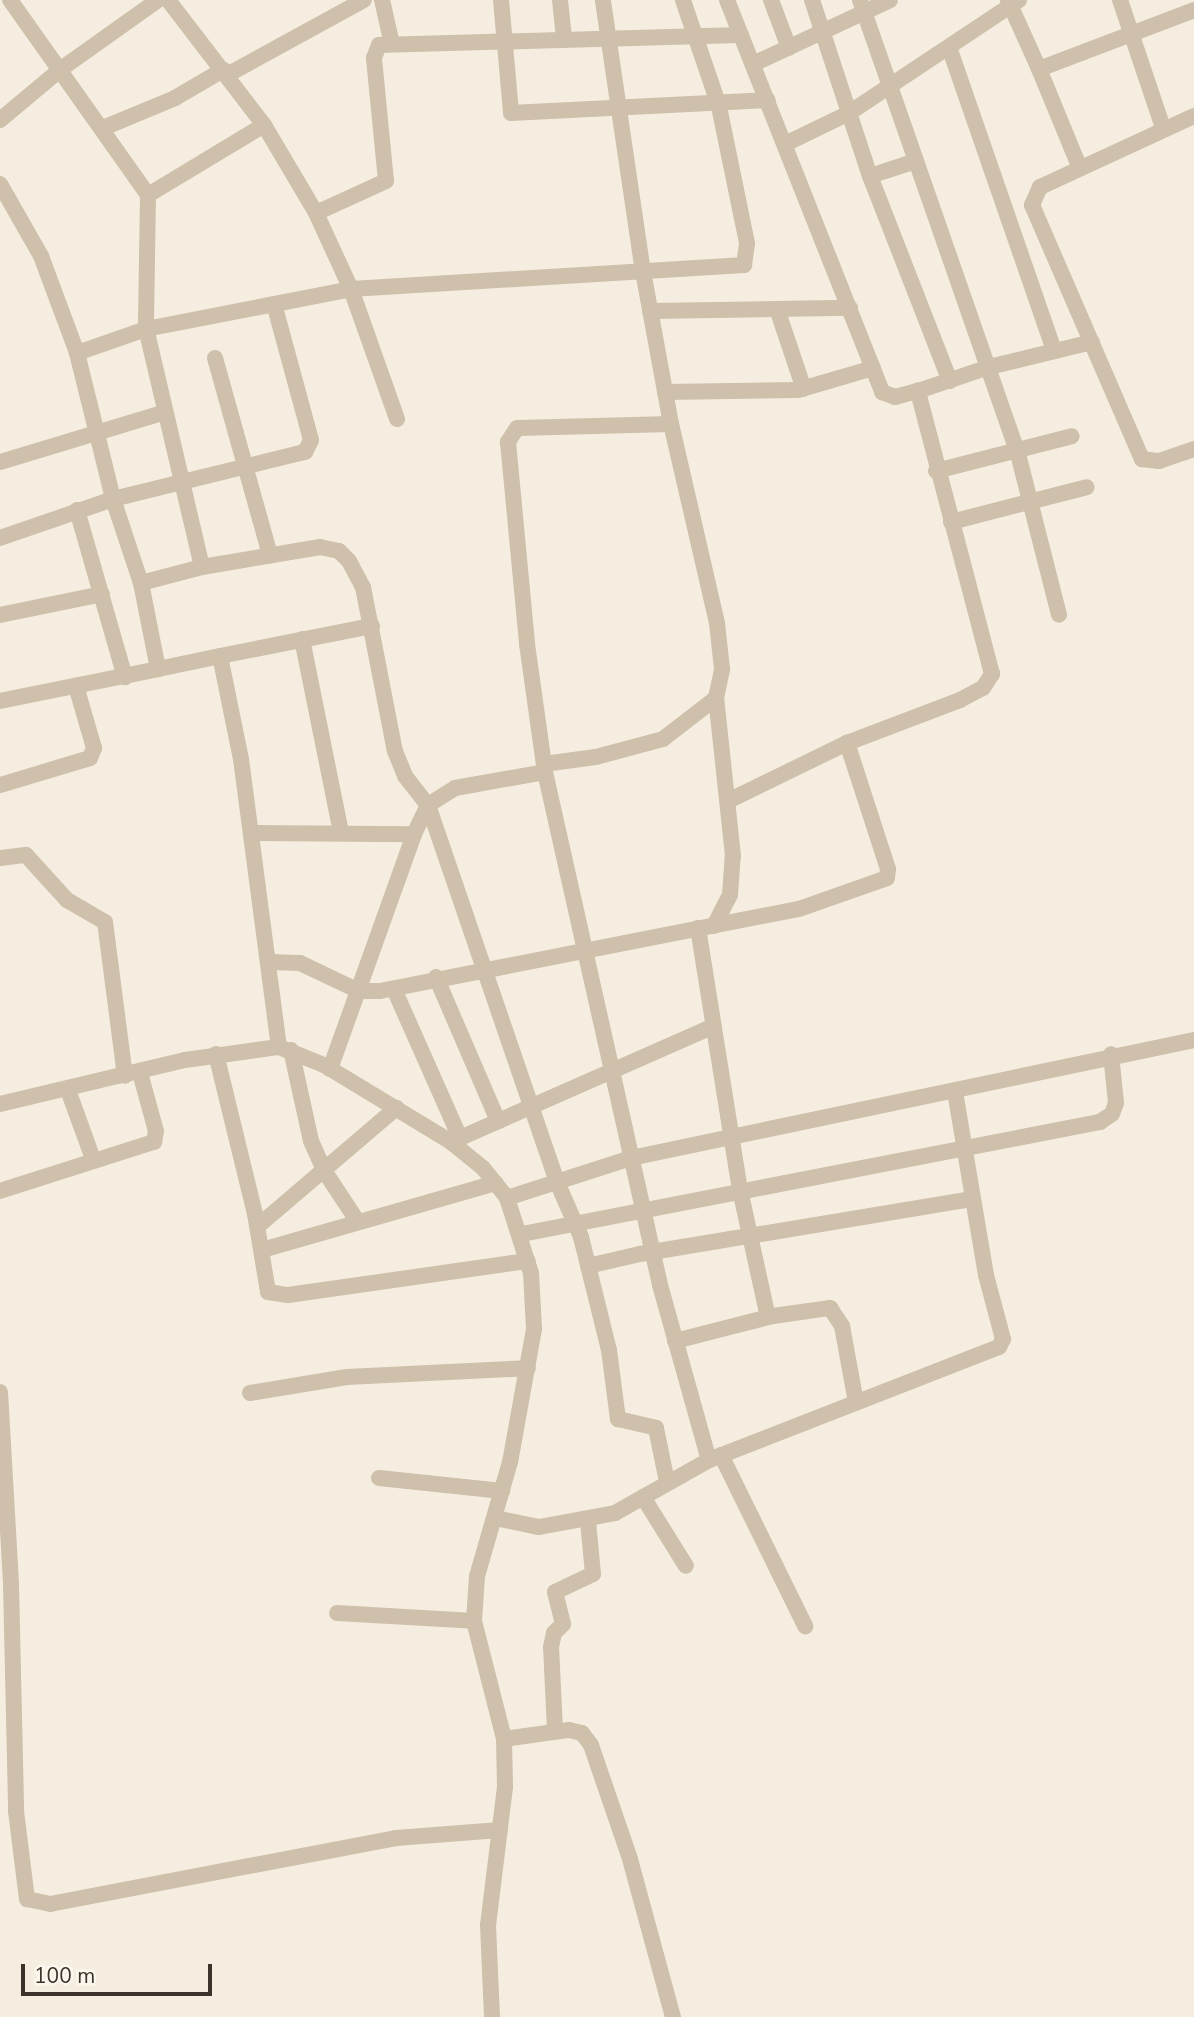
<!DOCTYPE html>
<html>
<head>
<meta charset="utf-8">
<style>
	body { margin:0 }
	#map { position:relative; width:1194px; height:2017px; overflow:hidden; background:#f5eee0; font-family:"Nunito Sans",sans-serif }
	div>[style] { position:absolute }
	.minor>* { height:16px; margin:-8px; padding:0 8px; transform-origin:8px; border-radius:8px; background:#cec0aa }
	span { translate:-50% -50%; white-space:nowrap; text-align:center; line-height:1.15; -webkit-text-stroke:5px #fbf7ed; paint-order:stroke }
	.scale { position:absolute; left:21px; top:1964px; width:191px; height:32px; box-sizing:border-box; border:4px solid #3b322a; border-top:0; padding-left:9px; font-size:21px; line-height:24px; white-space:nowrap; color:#3b322a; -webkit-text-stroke:5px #fbf7ed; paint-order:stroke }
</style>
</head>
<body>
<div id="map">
	<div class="minor">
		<i style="left:10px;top:0;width:239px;rotate:54.7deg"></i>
		<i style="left:148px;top:195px;width:134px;rotate:90.9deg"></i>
		<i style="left:146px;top:329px;width:73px;rotate:160.8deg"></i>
		<i style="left:168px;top:0;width:158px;rotate:52.5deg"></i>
		<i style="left:264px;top:125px;width:102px;rotate:59.4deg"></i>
		<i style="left:316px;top:213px;width:84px;rotate:65.3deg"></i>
		<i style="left:351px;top:289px;width:138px;rotate:70.5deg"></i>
		<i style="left:382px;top:0;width:45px;rotate:77.2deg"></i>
		<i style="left:501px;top:0;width:113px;rotate:84.9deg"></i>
		<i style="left:511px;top:113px;width:257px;rotate:-2.9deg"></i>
		<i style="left:560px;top:0;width:39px;rotate:84deg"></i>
		<i style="left:727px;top:0;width:422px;rotate:68.4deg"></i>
		<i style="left:882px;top:392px;width:14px;rotate:21deg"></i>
		<i style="left:895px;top:397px;width:24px;rotate:-15deg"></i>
		<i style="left:771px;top:0;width:51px;rotate:69.4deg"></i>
		<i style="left:812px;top:0;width:185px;rotate:71.8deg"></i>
		<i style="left:870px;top:176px;width:220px;rotate:68.7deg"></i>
		<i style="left:860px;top:0;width:477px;rotate:70.8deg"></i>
		<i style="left:1017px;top:450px;width:170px;rotate:75.7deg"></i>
		<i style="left:1008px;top:0;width:76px;rotate:65.8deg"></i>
		<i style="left:1120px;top:0;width:135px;rotate:71.4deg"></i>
		<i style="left:949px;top:47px;width:322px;rotate:70.9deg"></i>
		<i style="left:753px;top:64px;width:151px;rotate:-25deg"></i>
		<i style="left:227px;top:75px;width:156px;rotate:-28.7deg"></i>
		<i style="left:1194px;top:116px;width:170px;rotate:155.2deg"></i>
		<i style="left:1040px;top:187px;width:20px;rotate:114deg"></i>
		<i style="left:1032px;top:205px;width:277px;rotate:66.6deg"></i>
		<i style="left:1142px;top:459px;width:17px;rotate:7deg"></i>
		<i style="left:1159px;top:461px;width:37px;rotate:-19deg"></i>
		<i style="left:0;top:120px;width:80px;rotate:-39.9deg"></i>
		<i style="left:61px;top:69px;width:119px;rotate:-35.4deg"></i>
		<i style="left:103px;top:128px;width:78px;rotate:-22.6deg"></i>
		<i style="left:175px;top:98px;width:56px;rotate:-30.3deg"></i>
		<i style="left:785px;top:144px;width:71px;rotate:-25.8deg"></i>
		<i style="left:849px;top:113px;width:204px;rotate:-33.6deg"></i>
		<i style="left:1079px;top:166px;width:105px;rotate:-112.4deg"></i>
		<i style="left:1039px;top:69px;width:166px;rotate:-20.8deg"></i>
		<i style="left:870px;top:176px;width:48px;rotate:-18.1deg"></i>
		<i style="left:0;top:184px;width:83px;rotate:60.3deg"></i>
		<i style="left:41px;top:256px;width:103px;rotate:69.6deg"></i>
		<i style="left:77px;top:353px;width:150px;rotate:76.1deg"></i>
		<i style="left:113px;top:499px;width:89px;rotate:71.6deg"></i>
		<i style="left:141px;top:583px;width:88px;rotate:78.8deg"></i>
		<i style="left:158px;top:669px;width:63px;rotate:-11.8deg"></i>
		<i style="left:220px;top:656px;width:105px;rotate:78.5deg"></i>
		<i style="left:241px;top:759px;width:290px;rotate:82.5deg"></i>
		<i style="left:148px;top:195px;width:135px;rotate:-31.1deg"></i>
		<i style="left:316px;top:213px;width:77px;rotate:-24.6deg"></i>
		<i style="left:386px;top:181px;width:124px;rotate:-95.6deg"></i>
		<i style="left:374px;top:58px;width:14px;rotate:-69deg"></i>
		<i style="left:379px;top:45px;width:362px;rotate:-1.6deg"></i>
		<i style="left:777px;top:309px;width:84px;rotate:71.4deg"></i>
		<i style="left:650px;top:311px;width:200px;rotate:-0.9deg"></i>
		<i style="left:215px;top:358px;width:205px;rotate:74.4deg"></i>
		<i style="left:665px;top:392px;width:133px;rotate:-0.9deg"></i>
		<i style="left:798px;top:390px;width:78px;rotate:-16.3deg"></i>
		<i style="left:671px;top:424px;width:154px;rotate:178.5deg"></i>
		<i style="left:517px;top:428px;width:17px;rotate:123deg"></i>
		<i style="left:508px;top:442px;width:203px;rotate:84.6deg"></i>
		<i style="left:527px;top:644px;width:129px;rotate:82deg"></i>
		<i style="left:545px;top:772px;width:526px;rotate:77.36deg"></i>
		<i style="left:660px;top:1285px;width:182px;rotate:74.4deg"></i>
		<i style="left:0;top:462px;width:169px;rotate:-16.8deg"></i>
		<i style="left:936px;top:471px;width:140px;rotate:-14.4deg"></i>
		<i style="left:77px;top:510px;width:174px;rotate:74deg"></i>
		<i style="left:951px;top:522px;width:140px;rotate:-14.4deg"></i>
		<i style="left:0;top:538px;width:120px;rotate:-19deg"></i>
		<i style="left:113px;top:499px;width:198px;rotate:-13.8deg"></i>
		<i style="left:305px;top:452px;width:13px;rotate:-63deg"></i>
		<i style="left:311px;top:440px;width:141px;rotate:-105.2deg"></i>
		<i style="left:202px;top:567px;width:244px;rotate:-103.2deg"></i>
		<i style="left:146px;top:329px;width:209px;rotate:-11deg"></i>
		<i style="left:351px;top:289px;width:394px;rotate:-3.5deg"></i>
		<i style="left:744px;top:265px;width:22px;rotate:-82deg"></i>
		<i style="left:747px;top:243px;width:140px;rotate:-101.6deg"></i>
		<i style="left:719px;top:106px;width:112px;rotate:-108.8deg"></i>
		<i style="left:141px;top:583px;width:63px;rotate:-14.7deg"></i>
		<i style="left:202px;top:567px;width:120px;rotate:-9.6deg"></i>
		<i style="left:320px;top:547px;width:19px;rotate:12deg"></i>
		<i style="left:339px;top:551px;width:14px;rotate:45deg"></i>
		<i style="left:349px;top:561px;width:30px;rotate:62deg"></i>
		<i style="left:363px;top:587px;width:167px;rotate:79deg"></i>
		<i style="left:395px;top:751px;width:27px;rotate:68deg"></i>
		<i style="left:405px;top:776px;width:37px;rotate:52deg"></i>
		<i style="left:428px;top:805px;width:398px;rotate:71.1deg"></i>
		<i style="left:557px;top:1182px;width:60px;rotate:66.4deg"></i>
		<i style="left:581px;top:1237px;width:116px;rotate:76.1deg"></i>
		<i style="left:609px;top:1350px;width:70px;rotate:82.6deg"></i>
		<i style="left:618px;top:1419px;width:39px;rotate:13deg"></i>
		<i style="left:656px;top:1428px;width:55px;rotate:78.5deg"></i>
		<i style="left:0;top:615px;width:104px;rotate:-11.6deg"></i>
		<i style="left:302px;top:639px;width:198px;rotate:78.6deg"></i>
		<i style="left:220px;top:656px;width:155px;rotate:-11.2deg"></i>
		<i style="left:0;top:701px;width:161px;rotate:-11.4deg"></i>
		<i style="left:544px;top:764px;width:52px;rotate:-7.7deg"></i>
		<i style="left:596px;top:757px;width:69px;rotate:-15deg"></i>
		<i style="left:663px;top:739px;width:67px;rotate:-37.7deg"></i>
		<i style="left:716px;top:698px;width:30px;rotate:-78deg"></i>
		<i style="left:722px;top:669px;width:46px;rotate:-96.2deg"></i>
		<i style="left:717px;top:623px;width:204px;rotate:-103deg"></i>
		<i style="left:671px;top:424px;width:155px;rotate:-100.4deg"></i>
		<i style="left:643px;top:272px;width:275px;rotate:-98.4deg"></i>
		<i style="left:0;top:785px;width:94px;rotate:-16.7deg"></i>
		<i style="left:90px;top:758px;width:11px;rotate:-68deg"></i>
		<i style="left:94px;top:748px;width:65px;rotate:-106.2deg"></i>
		<i style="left:730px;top:800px;width:130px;rotate:-26deg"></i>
		<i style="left:252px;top:833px;width:162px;rotate:0.4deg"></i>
		<i style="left:0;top:858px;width:26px;rotate:-7deg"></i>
		<i style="left:26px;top:855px;width:61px;rotate:47.7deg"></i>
		<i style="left:67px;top:900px;width:44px;rotate:30.1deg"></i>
		<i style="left:105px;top:922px;width:155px;rotate:82.6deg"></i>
		<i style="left:714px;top:926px;width:35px;rotate:-63deg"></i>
		<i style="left:730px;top:895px;width:39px;rotate:-86deg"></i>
		<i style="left:733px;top:856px;width:159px;rotate:-96.1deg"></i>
		<i style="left:698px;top:928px;width:265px;rotate:80.9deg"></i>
		<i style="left:740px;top:1190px;width:130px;rotate:77.6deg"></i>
		<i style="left:270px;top:962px;width:30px;rotate:2deg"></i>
		<i style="left:300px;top:963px;width:65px;rotate:25.4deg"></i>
		<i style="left:359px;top:991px;width:21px"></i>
		<i style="left:380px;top:991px;width:427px;rotate:-11.1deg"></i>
		<i style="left:799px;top:909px;width:93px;rotate:-19.4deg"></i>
		<i style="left:887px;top:878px;width:9px;rotate:-84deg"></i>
		<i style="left:888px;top:869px;width:133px;rotate:-108deg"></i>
		<i style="left:847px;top:743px;width:121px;rotate:-20.8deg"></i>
		<i style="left:960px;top:700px;width:26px;rotate:-28deg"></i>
		<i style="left:983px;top:688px;width:17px;rotate:-57deg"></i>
		<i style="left:992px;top:674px;width:293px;rotate:-104.7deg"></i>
		<i style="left:918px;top:391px;width:75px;rotate:-18.7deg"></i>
		<i style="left:989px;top:367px;width:106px;rotate:-13.6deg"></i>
		<i style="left:436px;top:977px;width:157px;rotate:66.7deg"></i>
		<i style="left:394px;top:989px;width:163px;rotate:66.1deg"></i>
		<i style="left:291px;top:1050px;width:93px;rotate:77.6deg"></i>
		<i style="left:311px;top:1141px;width:34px;rotate:66deg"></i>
		<i style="left:325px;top:1172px;width:60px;rotate:56.6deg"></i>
		<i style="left:216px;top:1054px;width:165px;rotate:76.3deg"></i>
		<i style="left:255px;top:1214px;width:79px;rotate:80.5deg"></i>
		<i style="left:268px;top:1292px;width:20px;rotate:9deg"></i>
		<i style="left:288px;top:1295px;width:242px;rotate:-8.1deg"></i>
		<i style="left:330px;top:1069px;width:250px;rotate:-70.3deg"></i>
		<i style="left:414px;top:834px;width:32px;rotate:-64deg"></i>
		<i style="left:428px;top:805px;width:32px;rotate:-32deg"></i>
		<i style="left:455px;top:788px;width:91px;rotate:-10.1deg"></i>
		<i style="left:68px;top:1090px;width:73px;rotate:70.1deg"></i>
		<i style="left:0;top:1104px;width:190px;rotate:-13.4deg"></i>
		<i style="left:185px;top:1060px;width:95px;rotate:-7.9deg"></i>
		<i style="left:279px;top:1047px;width:48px;rotate:21.8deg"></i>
		<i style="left:324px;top:1065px;width:149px;rotate:31.2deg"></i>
		<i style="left:451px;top:1142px;width:41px;rotate:39.1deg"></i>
		<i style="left:483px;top:1168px;width:38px;rotate:51deg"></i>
		<i style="left:507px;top:1198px;width:79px;rotate:72.3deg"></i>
		<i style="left:531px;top:1273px;width:56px;rotate:86.9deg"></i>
		<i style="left:534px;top:1329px;width:135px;rotate:100.2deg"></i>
		<i style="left:510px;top:1462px;width:119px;rotate:106.1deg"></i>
		<i style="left:477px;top:1576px;width:45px;rotate:93.8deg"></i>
		<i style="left:474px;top:1621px;width:122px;rotate:75.7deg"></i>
		<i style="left:504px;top:1739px;width:48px;rotate:88.8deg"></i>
		<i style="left:505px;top:1787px;width:139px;rotate:97deg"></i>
		<i style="left:488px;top:1925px;width:92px;rotate:87.5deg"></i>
		<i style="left:451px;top:1142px;width:287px;rotate:-23.8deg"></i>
		<i style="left:0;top:1191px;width:162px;rotate:-17.7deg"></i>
		<i style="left:154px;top:1142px;width:11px;rotate:-80deg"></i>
		<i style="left:156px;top:1131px;width:60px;rotate:-105.4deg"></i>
		<i style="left:507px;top:1198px;width:130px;rotate:-17.9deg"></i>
		<i style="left:631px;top:1158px;width:575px;rotate:-11.84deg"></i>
		<i style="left:258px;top:1226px;width:182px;rotate:-40.5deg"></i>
		<i style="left:522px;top:1234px;width:589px;rotate:-10.97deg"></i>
		<i style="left:1100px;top:1122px;width:14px;rotate:-34deg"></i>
		<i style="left:1112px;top:1114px;width:12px;rotate:-70deg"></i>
		<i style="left:1116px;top:1103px;width:49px;rotate:-95.8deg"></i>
		<i style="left:262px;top:1250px;width:243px;rotate:-16deg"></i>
		<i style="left:588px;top:1266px;width:53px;rotate:-13deg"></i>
		<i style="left:640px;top:1254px;width:337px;rotate:-9.4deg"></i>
		<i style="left:675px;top:1341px;width:101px;rotate:-14.3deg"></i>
		<i style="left:773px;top:1316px;width:58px;rotate:-8deg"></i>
		<i style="left:830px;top:1308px;width:22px;rotate:56deg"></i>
		<i style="left:842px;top:1326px;width:77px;rotate:79.6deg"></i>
		<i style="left:0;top:1392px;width:192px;rotate:86.7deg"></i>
		<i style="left:11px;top:1584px;width:227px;rotate:88.7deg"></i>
		<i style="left:16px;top:1811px;width:89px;rotate:82.9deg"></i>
		<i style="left:27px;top:1899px;width:24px;rotate:12deg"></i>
		<i style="left:50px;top:1904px;width:352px;rotate:-10.8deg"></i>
		<i style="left:396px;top:1838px;width:104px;rotate:-4.4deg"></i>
		<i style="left:250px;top:1393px;width:98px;rotate:-9.4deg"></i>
		<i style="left:347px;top:1377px;width:181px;rotate:-2.8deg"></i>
		<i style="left:721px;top:1455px;width:191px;rotate:63.8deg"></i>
		<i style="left:379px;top:1478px;width:124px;rotate:6deg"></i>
		<i style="left:643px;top:1497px;width:81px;rotate:58.1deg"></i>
		<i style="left:495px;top:1518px;width:45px;rotate:11.6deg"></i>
		<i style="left:539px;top:1527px;width:77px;rotate:-10.4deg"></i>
		<i style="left:615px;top:1513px;width:108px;rotate:-29.4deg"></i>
		<i style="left:709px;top:1460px;width:311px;rotate:-21.3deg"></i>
		<i style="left:999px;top:1347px;width:9px;rotate:-63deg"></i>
		<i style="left:1003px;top:1339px;width:66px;rotate:-104.9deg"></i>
		<i style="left:986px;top:1275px;width:187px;rotate:-99.6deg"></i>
		<i style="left:337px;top:1613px;width:137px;rotate:3.3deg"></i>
		<i style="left:555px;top:1731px;width:84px;rotate:-92.7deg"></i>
		<i style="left:551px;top:1647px;width:14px;rotate:-78deg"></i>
		<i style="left:554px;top:1633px;width:13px;rotate:-45deg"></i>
		<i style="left:563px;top:1624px;width:33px;rotate:-104deg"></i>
		<i style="left:555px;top:1592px;width:42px;rotate:-25.3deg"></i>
		<i style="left:593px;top:1574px;width:53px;rotate:-95.4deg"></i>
		<i style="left:504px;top:1739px;width:66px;rotate:-7.9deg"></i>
		<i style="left:569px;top:1730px;width:13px;rotate:13deg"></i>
		<i style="left:582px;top:1733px;width:15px;rotate:53deg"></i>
		<i style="left:591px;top:1745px;width:120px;rotate:71.1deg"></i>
		<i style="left:630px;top:1859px;width:164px;rotate:74.8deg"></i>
	</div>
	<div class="scale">100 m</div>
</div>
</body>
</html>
